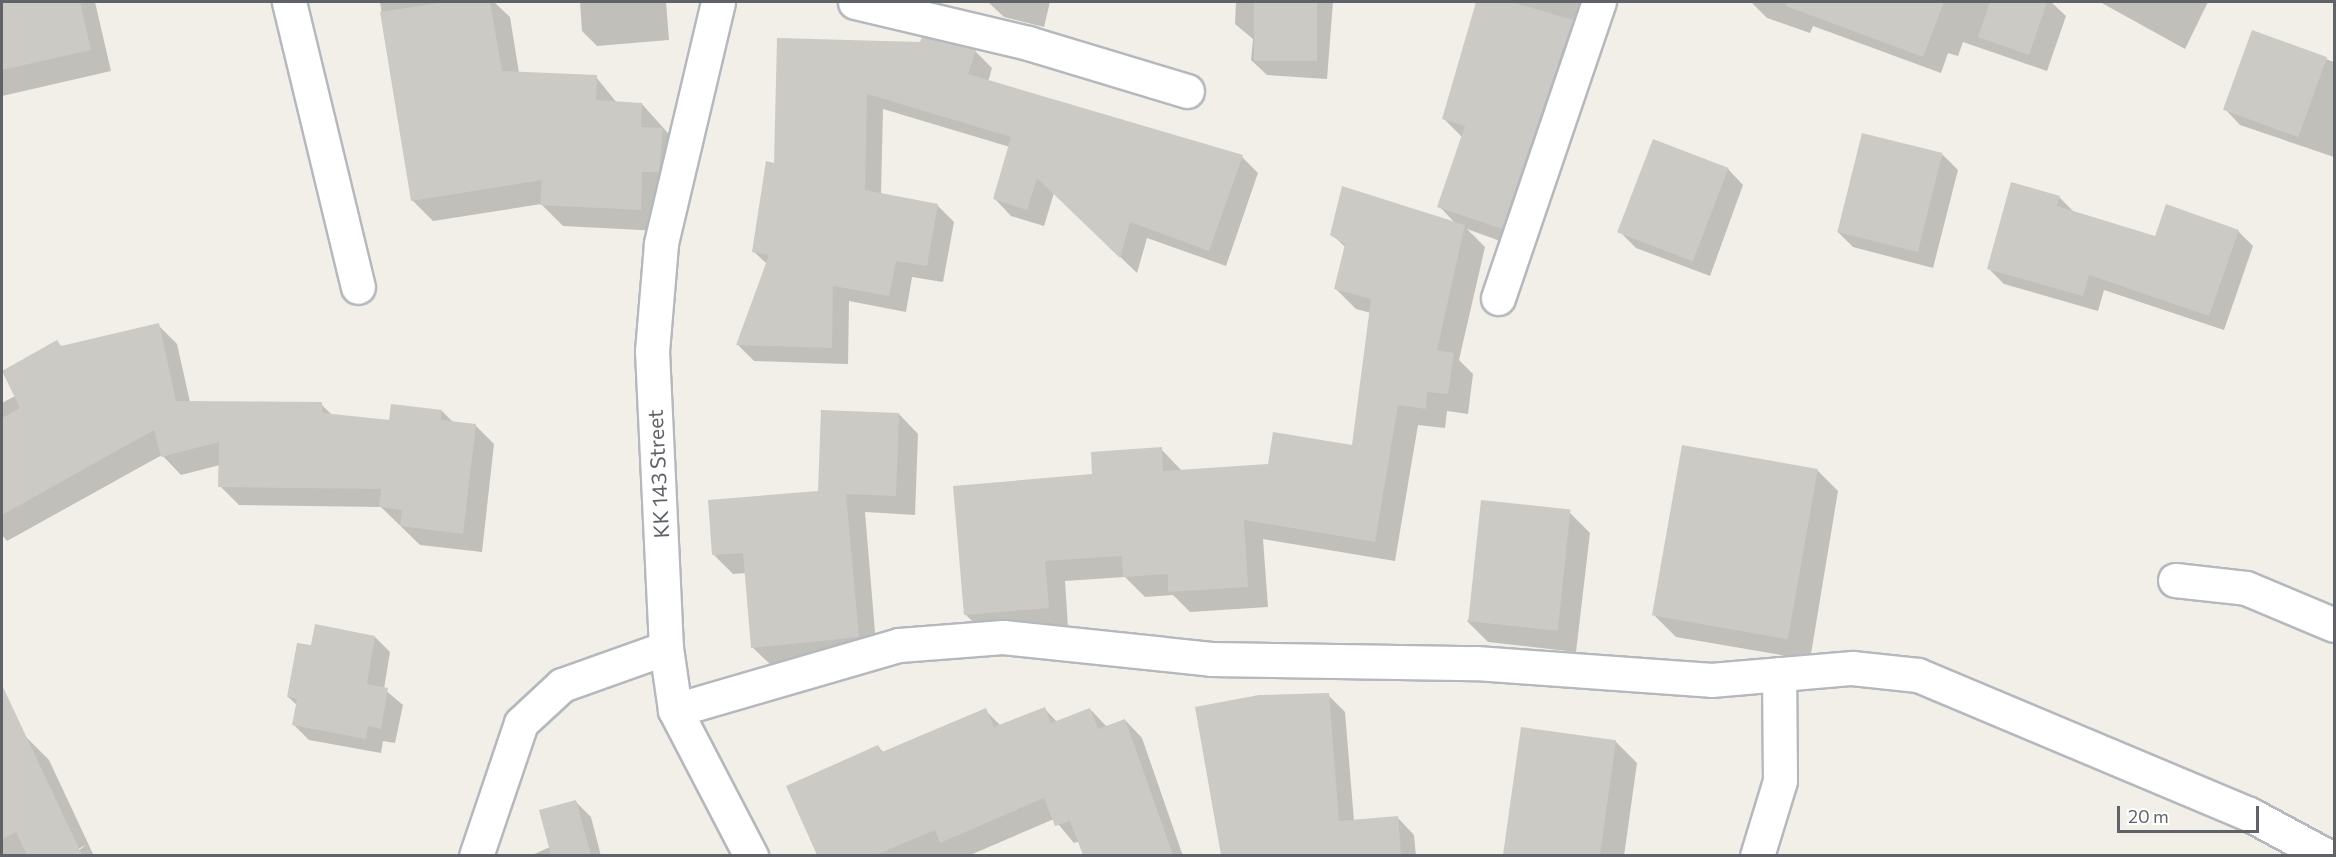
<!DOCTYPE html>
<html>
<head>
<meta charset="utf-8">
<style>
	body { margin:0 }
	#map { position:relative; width:2336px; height:857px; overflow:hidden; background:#f1efe8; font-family:Commissioner,sans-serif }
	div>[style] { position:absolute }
	.shadow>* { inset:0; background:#0003 }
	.building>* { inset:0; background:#cccac5; transform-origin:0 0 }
	.roads { filter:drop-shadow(2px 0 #b5b8bc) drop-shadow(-2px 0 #b5b8bc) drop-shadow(0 2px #b5b8bc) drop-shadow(0 -2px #b5b8bc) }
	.street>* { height:33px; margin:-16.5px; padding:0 16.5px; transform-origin:16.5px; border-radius:16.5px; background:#fff }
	span { translate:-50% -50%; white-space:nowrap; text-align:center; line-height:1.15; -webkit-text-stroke:6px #fff; paint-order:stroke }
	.street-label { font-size:21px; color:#5f6368 }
	.frame { position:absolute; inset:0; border:3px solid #5f6368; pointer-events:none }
	.scale { position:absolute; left:2117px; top:806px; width:142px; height:27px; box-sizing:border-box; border:3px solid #5f6368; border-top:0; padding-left:8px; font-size:18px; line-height:21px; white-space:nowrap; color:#5f6368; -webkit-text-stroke:4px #fff; paint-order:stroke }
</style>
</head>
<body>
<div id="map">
	<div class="shadow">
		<i style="clip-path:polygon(2px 2px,95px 2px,111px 71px,2px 96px)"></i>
		<i style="clip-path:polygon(380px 2px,494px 2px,510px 17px,519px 73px,596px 77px,617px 103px,642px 104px,683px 150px,661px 231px,563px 226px,541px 204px,433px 221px,412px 200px)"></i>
		<i style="clip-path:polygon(580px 2px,666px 2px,669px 40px,597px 46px,582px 31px)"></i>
		<i style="clip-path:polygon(988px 2px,1050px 2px,1044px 27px,1004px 17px)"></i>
		<i style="clip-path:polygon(1236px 2px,1333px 2px,1327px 79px,1267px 75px,1251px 60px,1253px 39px,1235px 24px)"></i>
		<i style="clip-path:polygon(1477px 2px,1589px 2px,1522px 249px,1467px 229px,1485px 247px,1459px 360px,1473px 374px,1468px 414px,1447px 411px,1445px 428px,1418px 425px,1395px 561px,1263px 539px,1268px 607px,1190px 612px,1173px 595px,1145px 597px,1125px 577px,1065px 581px,1068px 627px,985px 634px,965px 614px,1094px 475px,1161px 449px,1182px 471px,1269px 466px,1354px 447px,1371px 313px,1356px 309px,1336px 289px,1346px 248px,1332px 234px,1456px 224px,1439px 206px,1462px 137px,1444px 119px)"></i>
		<i style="clip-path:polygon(1751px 2px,2051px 2px,2066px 16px,2047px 71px,1963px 42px,1958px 56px,1948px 53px,1941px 73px,1813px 26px,1810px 33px,1767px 18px)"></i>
		<i style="clip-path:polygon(2100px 2px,2208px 2px,2185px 49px)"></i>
		<i style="clip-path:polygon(2253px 32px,2334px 62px,2334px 157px,2240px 125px,2225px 109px)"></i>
		<i style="clip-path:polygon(779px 40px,975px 51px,992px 68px,988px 82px,1242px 157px,1258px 173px,1226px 266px,1147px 238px,1137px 273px,1054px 193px,1044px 226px,1011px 216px,995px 199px,1010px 147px,883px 109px,881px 195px,937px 205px,954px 222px,943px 282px,912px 277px,906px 312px,849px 301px,848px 364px,754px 361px,738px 345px,767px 264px,753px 251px,775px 164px)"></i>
		<i style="clip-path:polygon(1943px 155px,1958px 170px,1933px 268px,1853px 247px,1838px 232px)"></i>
		<i style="clip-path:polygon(1728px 169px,1743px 185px,1710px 276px,1636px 248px,1621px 233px)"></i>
		<i style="clip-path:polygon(2059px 197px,2075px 213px,2156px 237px,2238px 231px,2253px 246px,2224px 330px,2104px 290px,2098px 311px,2004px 284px,1988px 268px)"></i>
		<i style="clip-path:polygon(158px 325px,177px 344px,190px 402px,321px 404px,332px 415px,390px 421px,442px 411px,453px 422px,475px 425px,494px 444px,482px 552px,420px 545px,381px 507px,239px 505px,220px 486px,220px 465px,181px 475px,162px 455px,7px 541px,2px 535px,2px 403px,15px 396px,3px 372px,57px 342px,62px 347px)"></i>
		<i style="clip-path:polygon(899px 414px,918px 434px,915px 515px,865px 512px,877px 656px,772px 666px,752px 647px,746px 573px,733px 574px,714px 555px,819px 493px)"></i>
		<i style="clip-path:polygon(1817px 470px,1838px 491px,1810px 660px,1676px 637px,1655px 616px)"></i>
		<i style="clip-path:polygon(1569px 512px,1590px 533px,1576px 652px,1488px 642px,1467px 621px)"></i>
		<i style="clip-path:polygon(375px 637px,390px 652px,384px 689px,403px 705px,395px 743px,383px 741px,381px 753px,309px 740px,294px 725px,298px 706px,288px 697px,313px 647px)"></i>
		<i style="clip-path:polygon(1328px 695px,1345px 712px,1354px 821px,1397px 817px,1414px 835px,1416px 856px,1222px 856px,1197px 708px)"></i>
		<i style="clip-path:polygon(1045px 709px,1057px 722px,1090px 709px,1107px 727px,1125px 720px,1142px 738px,1183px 856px,1085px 856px,1080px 841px,1074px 843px,1054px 819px,968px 856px,818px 856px,788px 786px,878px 746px,884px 753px,985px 710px,1001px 726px)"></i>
		<i style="clip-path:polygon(1523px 729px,1616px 742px,1637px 763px,1624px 856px,1506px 856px)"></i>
		<i style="clip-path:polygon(24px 735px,49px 760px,94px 856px,71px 856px,86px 845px,64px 856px,2px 856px,2px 746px)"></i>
		<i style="clip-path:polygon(576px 802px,591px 817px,601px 856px,530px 856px,550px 847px)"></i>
	</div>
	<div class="building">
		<i style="clip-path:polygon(2px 2px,80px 2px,91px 50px,2px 70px)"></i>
		<i style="clip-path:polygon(445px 2px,490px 2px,502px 71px,597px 75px,596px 100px,642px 103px,641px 127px,663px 128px,659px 172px,642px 172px,641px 210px,540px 205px,542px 180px,411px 201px,380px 12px)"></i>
		<i style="left:1254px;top:2px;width:63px;height:59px"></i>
		<i style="clip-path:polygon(1476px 2px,1512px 2px,1573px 20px,1502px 229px,1437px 207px,1465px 126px,1442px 119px)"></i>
		<i style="clip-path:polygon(1787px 2px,1944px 2px,1923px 57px,1786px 6px)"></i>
		<i style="clip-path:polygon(1990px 2px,2047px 2px,2029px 55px,1978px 37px)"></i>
		<i style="left:2252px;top:30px;width:80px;height:85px;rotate:20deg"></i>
		<i style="clip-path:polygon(922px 37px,976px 50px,968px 74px,1243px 155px,1209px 251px,1130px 222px,1120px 258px,1037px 178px,1027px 210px,993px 199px,1011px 137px,867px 94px,865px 190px,938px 204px,927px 266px,896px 261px,889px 296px,833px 286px,832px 348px,736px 345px,769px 255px,752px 252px,766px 161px,774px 163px,777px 38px,920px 42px)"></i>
		<i style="left:1862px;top:133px;width:83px;height:102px;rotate:14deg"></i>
		<i style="left:1653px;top:139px;width:81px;height:100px;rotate:21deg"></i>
		<i style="clip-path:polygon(2011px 182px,2060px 196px,2057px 206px,2155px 236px,2166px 204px,2239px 230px,2209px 316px,2089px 275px,2083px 296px,1987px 269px)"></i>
		<i style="clip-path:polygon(1342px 186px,1465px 225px,1437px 350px,1454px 353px,1448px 394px,1427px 392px,1426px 409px,1398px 405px,1375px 542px,1244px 520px,1248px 587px,1168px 592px,1168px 574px,1123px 577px,1122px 556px,1045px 561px,1049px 608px,964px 615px,953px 486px,1092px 474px,1091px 452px,1162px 447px,1163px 471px,1268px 464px,1273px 432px,1352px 445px,1371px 299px,1334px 289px,1345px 244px,1330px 235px)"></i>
		<i style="clip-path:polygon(159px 323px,176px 401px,322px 402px,323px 413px,389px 420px,391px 404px,442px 410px,441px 420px,476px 424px,463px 534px,400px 526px,402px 510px,379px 507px,381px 489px,218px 487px,219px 442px,161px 457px,154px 430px,2px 515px,2px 418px,20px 408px,2px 371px,57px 340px,61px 346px)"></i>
		<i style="clip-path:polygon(821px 410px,899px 413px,896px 496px,846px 494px,859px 637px,751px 648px,743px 553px,712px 555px,708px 500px,818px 491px)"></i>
		<i style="left:1682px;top:445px;width:138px;height:173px;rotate:10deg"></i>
		<i style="left:1481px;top:500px;width:90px;height:122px;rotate:6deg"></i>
		<i style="clip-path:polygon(315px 624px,375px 636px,367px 684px,388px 688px,381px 729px,368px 726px,366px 739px,292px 725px,297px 699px,287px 697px,297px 643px,311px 645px)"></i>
		<i style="clip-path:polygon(2px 685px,82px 855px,27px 855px,16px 832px,2px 839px)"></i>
		<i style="clip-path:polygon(1329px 693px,1339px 821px,1398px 816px,1401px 855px,1221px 855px,1195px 707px,1259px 695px)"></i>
		<i style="clip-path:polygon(1045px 707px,1051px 723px,1090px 708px,1098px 729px,1125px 719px,1173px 855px,1083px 855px,1070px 821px,1055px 826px,1044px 798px,940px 843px,935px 830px,876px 855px,817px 855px,786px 786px,878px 745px,882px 752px,986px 708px,994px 727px)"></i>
		<i style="left:1521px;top:727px;width:96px;height:129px;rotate:8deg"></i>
		<i style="clip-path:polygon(576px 800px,591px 855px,551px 855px,539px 810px)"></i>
	</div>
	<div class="roads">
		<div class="street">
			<i style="left:289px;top:2px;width:293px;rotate:76.4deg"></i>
			<i style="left:718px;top:2px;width:249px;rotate:103.3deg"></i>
			<i style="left:661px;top:244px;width:107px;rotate:94.8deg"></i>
			<i style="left:652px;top:351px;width:297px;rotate:87.3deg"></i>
			<i style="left:666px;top:648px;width:63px;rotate:81.7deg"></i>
			<i style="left:675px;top:710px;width:165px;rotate:62.5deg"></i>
			<i style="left:855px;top:2px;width:178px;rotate:13.3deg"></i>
			<i style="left:1028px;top:43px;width:166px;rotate:16.8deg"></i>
			<i style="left:1498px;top:298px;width:313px;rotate:-71.2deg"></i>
			<i style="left:2175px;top:580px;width:71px;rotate:6.4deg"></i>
			<i style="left:2246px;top:588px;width:95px;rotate:22.8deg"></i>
			<i style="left:675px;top:710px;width:233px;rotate:-16.2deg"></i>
			<i style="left:899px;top:645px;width:104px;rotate:-4.4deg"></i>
			<i style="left:1003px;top:637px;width:209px;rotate:6deg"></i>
			<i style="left:1211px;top:659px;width:265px;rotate:0.9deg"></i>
			<i style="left:1476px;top:663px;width:236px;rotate:4.1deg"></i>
			<i style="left:1711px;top:680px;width:142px;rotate:-4.9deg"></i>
			<i style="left:1852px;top:668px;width:66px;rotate:6.1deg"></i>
			<i style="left:1918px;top:675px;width:359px;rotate:22.8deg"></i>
			<i style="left:2249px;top:814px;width:89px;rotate:28.3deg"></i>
			<i style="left:476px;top:856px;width:140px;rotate:-71.3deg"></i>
			<i style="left:521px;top:723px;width:56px;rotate:-42.8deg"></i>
			<i style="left:562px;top:685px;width:110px;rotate:-19.6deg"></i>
			<i style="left:1757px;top:856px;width:78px;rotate:-73deg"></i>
			<i style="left:1780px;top:781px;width:107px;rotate:-90.5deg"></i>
		</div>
	</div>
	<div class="street-label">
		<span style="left:658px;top:474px;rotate:-93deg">KK 143 Street</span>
	</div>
	<div class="frame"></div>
	<div class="scale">20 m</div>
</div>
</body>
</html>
